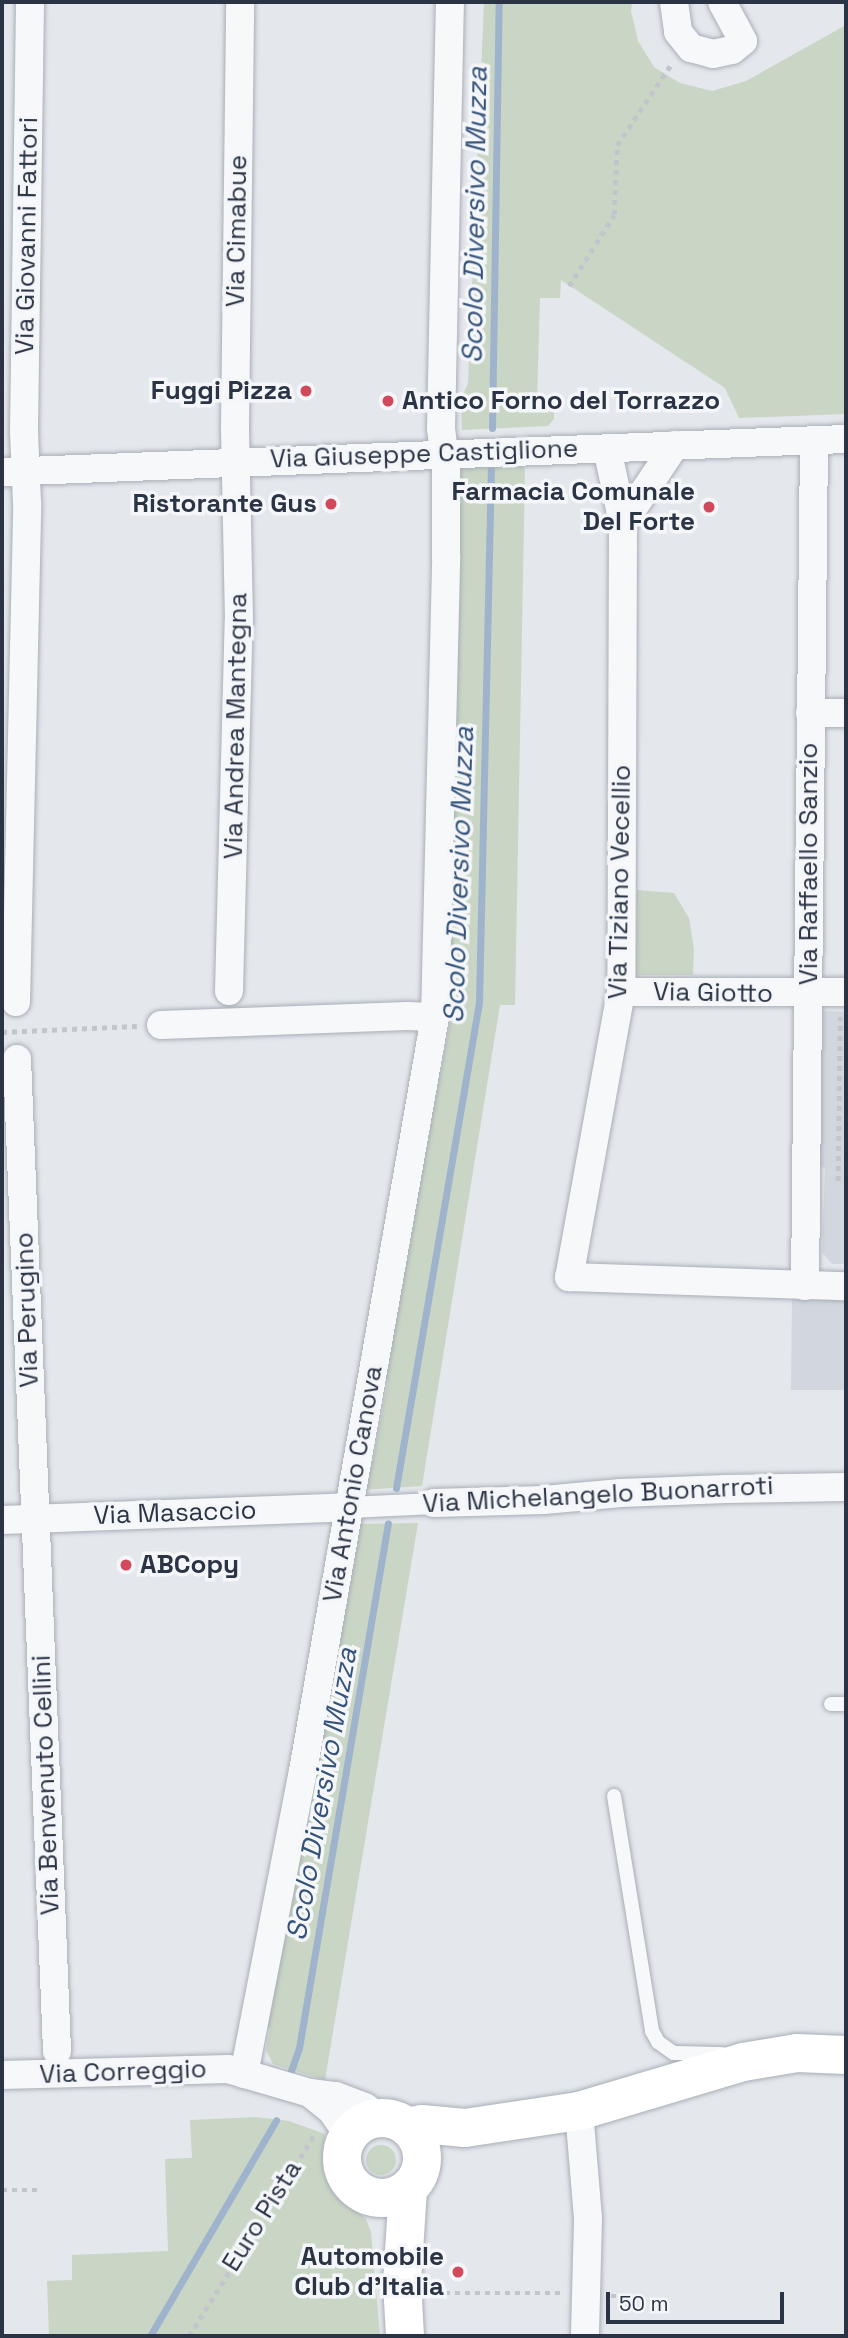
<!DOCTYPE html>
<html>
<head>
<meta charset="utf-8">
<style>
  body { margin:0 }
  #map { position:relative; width:848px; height:2338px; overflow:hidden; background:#e4e7ec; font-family:"Space Grotesk",sans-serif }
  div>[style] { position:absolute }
  .built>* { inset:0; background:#d2d6de }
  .green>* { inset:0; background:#c9d6c5 }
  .round { border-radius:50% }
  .stream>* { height:7px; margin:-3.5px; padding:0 3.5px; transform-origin:3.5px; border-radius:3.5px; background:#9fb4cc }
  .path>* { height:4.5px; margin-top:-2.25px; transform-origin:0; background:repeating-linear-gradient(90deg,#c2c5cb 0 5px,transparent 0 10px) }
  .roads { filter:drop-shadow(0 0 2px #a9aeb7) drop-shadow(0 0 2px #a9aeb7) }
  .service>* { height:14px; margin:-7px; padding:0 7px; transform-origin:7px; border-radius:7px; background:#f7f8fa }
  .pedestrian>* { height:21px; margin:-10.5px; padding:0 10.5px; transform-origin:10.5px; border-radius:10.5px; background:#f7f8fa }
  .minor>* { height:28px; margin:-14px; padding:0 14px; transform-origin:14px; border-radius:14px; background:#f7f8fa }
  .secondary>* { height:38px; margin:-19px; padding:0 19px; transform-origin:19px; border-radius:19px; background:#fff }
  .secondary>.ring { margin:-19px; padding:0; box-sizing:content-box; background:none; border:38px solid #fff; border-radius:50% }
  .dots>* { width:19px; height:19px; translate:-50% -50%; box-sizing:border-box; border:4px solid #f4f6f9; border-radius:50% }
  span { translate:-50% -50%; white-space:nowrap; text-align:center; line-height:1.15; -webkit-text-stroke:7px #f4f6f9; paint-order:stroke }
  .street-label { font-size:26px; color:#2b3445 }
  .poi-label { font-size:26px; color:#2b3445; font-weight:700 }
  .right { translate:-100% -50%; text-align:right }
  .left { translate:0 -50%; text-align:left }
  .water-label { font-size:28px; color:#34527a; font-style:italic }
  .frame { position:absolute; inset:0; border:4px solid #2b3445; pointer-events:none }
  .scale { position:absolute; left:606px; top:2292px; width:178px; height:32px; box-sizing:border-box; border:4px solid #2b3445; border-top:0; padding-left:9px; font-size:21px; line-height:24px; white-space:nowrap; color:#2b3445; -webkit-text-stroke:5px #f4f6f9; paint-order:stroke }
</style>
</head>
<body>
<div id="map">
  <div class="built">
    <i style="clip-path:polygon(823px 1011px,846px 1012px,846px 1264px,832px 1264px,822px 1252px,825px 1169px,817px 1163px,819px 1015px)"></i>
    <i style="clip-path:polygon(792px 1299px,846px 1299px,846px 1390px,791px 1390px)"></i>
  </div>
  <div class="green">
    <i style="clip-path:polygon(484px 2px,632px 2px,631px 11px,638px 41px,654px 67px,680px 83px,712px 91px,746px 81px,846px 25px,846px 414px,739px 418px,725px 388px,561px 280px,560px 298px,540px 298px,537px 401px,554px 402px,554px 419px,548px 426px,462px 430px,461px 400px,468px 383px)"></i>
    <i style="clip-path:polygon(519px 465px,525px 469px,515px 1005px,500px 1005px,422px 1486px,361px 1490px,364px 1475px,373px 1461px,388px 1381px,380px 1378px,434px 1071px,441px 1072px,452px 1010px,451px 1000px,443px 1000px,453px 479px,461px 468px)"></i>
    <i style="clip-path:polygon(637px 890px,674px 893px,689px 918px,694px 949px,693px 975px,636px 975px)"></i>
    <i style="clip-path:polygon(418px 1523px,325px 2080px,273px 2064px,266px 2050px,270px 2028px,264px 2026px,355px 1524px)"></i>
    <i style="clip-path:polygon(256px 2117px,289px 2121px,325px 2134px,323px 2171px,331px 2188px,366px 2219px,371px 2232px,380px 2336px,49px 2336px,47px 2281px,72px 2280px,72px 2255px,168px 2251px,165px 2159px,192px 2158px,190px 2120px)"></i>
    <i class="round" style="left:366px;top:2145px;width:30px;height:30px"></i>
  </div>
  <div class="stream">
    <i style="left:492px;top:428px;width:426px;rotate:-89.1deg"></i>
    <i style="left:396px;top:1488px;width:493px;rotate:-80.3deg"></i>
    <i style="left:479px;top:1002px;width:535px;rotate:-88.72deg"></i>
    <i style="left:291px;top:2071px;width:24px;rotate:-71deg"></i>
    <i style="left:299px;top:2048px;width:532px;rotate:-80.38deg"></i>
    <i style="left:150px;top:2336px;width:250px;rotate:-59.7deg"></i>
  </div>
  <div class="path">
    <i style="left:569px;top:286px;width:84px;rotate:-57.6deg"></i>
    <i style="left:614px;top:215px;width:70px;rotate:-87.5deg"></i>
    <i style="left:617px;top:145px;width:99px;rotate:-56.1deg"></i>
    <i style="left:2px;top:1032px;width:135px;rotate:-2.5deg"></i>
    <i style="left:838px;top:1181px;width:164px;rotate:-89.3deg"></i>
    <i style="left:2px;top:2190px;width:39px"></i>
    <i style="left:431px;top:2289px;width:15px;rotate:16deg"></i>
    <i style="left:445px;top:2293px;width:117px"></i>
    <i style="left:611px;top:2296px;width:21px"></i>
    <i style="left:189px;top:2336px;width:240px;rotate:-58.1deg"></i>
  </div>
  <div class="roads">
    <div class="service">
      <i style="left:831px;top:1704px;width:15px"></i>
      <i style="left:614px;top:1796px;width:238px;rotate:80.8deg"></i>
      <i style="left:652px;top:2031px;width:13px;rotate:61deg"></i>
      <i style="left:658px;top:2042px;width:19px;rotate:35deg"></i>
      <i style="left:674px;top:2053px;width:48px;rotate:1.2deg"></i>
    </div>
    <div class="pedestrian">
      <i style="left:349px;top:1507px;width:85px;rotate:-2.7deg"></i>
    </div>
    <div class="minor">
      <i style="left:674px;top:2px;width:30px;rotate:82deg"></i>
      <i style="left:678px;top:32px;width:21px;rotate:51deg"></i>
      <i style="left:691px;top:48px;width:23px;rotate:15deg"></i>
      <i style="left:713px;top:54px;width:19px;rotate:-12deg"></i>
      <i style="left:732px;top:50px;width:14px;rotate:-39deg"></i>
      <i style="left:743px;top:41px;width:44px;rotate:-118.3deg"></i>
      <i style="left:607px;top:448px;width:77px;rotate:78deg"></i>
      <i style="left:623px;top:523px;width:469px;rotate:90.2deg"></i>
      <i style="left:621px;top:992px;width:290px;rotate:100.3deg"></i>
      <i style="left:569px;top:1277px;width:277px;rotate:1.9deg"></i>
      <i style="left:2px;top:472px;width:845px;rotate:-2.24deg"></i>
      <i style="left:623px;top:523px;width:94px;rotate:-56.3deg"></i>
      <i style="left:810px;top:713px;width:36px"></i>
      <i style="left:229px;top:991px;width:371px;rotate:-88.5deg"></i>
      <i style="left:239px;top:620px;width:193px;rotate:-91.2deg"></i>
      <i style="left:235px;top:427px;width:425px;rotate:-89.3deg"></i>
      <i style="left:621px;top:992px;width:225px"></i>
      <i style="left:16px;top:1002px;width:499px;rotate:-88.7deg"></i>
      <i style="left:27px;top:503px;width:71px;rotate:-92.4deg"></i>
      <i style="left:24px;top:432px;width:430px;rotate:-89.2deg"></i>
      <i style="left:161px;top:1025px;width:246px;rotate:-2.1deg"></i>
      <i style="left:407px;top:1016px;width:28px;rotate:2deg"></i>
      <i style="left:17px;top:1059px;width:993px;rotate:87.69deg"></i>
      <i style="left:805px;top:1286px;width:844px;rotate:-89.39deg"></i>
      <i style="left:434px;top:1503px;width:110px;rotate:-1.6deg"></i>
      <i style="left:544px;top:1500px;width:77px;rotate:-5.2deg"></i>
      <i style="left:621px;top:1493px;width:105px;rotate:-2.2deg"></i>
      <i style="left:726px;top:1489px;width:120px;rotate:-1deg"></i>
      <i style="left:2px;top:1520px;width:347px;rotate:-2.1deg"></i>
      <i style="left:244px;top:2074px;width:309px;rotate:-79deg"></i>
      <i style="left:303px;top:1771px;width:765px;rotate:-80.07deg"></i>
      <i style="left:435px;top:1017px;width:461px;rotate:-88.6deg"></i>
      <i style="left:446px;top:556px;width:86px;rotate:-90deg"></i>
      <i style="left:446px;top:470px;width:42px;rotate:-96.8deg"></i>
      <i style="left:441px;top:428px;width:426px;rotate:-88.8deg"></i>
      <i style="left:2px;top:2075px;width:226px;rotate:-1.5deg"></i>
      <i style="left:228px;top:2069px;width:85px;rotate:16.3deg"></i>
      <i style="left:310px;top:2093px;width:26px;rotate:7deg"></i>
      <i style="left:336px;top:2096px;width:31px;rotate:21deg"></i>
      <i style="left:365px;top:2107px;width:19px;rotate:36deg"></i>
      <i style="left:310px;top:2093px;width:28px;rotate:39deg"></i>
      <i style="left:332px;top:2111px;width:29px;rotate:56deg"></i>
      <i style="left:579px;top:2111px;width:108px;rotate:85.2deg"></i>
      <i style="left:588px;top:2219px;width:117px;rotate:91.5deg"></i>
    </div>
    <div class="secondary">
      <i class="ring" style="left:342px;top:2118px;width:42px;height:42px"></i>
      <i style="left:407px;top:2127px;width:15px;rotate:-11deg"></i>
      <i style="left:422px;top:2124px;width:43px;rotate:5.3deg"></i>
      <i style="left:465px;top:2128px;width:115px;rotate:-8.5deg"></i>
      <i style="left:579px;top:2111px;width:171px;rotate:-16.6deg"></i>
      <i style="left:743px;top:2062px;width:55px;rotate:-9.5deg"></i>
      <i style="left:797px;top:2053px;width:49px;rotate:2.3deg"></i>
      <i style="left:405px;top:2336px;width:54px;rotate:-93.2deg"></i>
      <i style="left:402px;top:2282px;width:93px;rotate:-86.3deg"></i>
    </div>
  </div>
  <div class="dots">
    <i style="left:306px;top:391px;background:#d1495b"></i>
    <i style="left:388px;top:401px;background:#d1495b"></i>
    <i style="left:331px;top:504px;background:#d1495b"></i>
    <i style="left:709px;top:507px;background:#d1495b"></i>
    <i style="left:126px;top:1565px;background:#d1495b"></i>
    <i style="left:458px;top:2272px;background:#d1495b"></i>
  </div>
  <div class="street-label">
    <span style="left:237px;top:231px;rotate:-89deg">Via Cimabue</span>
    <span style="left:27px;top:236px;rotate:-89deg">Via Giovanni Fattori</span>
    <span style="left:424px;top:454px;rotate:-2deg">Via Giuseppe Castiglione</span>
    <span style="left:236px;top:726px;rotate:-89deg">Via Andrea Mantegna</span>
    <span style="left:809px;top:864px;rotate:-90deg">Via Raffaello Sanzio</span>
    <span style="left:620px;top:882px;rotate:-89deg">Via Tiziano Vecellio</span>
    <span style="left:713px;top:993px;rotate:1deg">Via Giotto</span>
    <span style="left:27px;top:1310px;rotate:-92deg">Via Perugino</span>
    <span style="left:353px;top:1484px;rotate:-80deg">Via Antonio Canova</span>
    <span style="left:598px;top:1495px;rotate:-3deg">Via Michelangelo Buonarroti</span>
    <span style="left:175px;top:1513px;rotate:-2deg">Via Masaccio</span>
    <span style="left:46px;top:1785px;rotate:-92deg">Via Benvenuto Cellini</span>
    <span style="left:123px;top:2072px;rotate:-2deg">Via Correggio</span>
    <span style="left:262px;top:2216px;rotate:-58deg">Euro Pista</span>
  </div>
  <div class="poi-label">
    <span class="right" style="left:292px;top:391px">Fuggi Pizza</span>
    <span class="left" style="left:402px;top:401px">Antico Forno del Torrazzo</span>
    <span class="right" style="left:695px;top:507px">Farmacia Comunale<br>Del Forte</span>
    <span class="right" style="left:317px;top:504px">Ristorante Gus</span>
    <span class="left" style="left:140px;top:1565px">ABCopy</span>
    <span class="right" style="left:444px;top:2272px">Automobile<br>Club d'Italia</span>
  </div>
  <div class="water-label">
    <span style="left:474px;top:215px;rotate:-89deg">Scolo Diversivo Muzza</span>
    <span style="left:458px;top:875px;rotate:-88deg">Scolo Diversivo Muzza</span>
    <span style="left:321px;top:1794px;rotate:-80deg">Scolo Diversivo Muzza</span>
  </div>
  <div class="frame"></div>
  <div class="scale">50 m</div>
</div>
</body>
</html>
